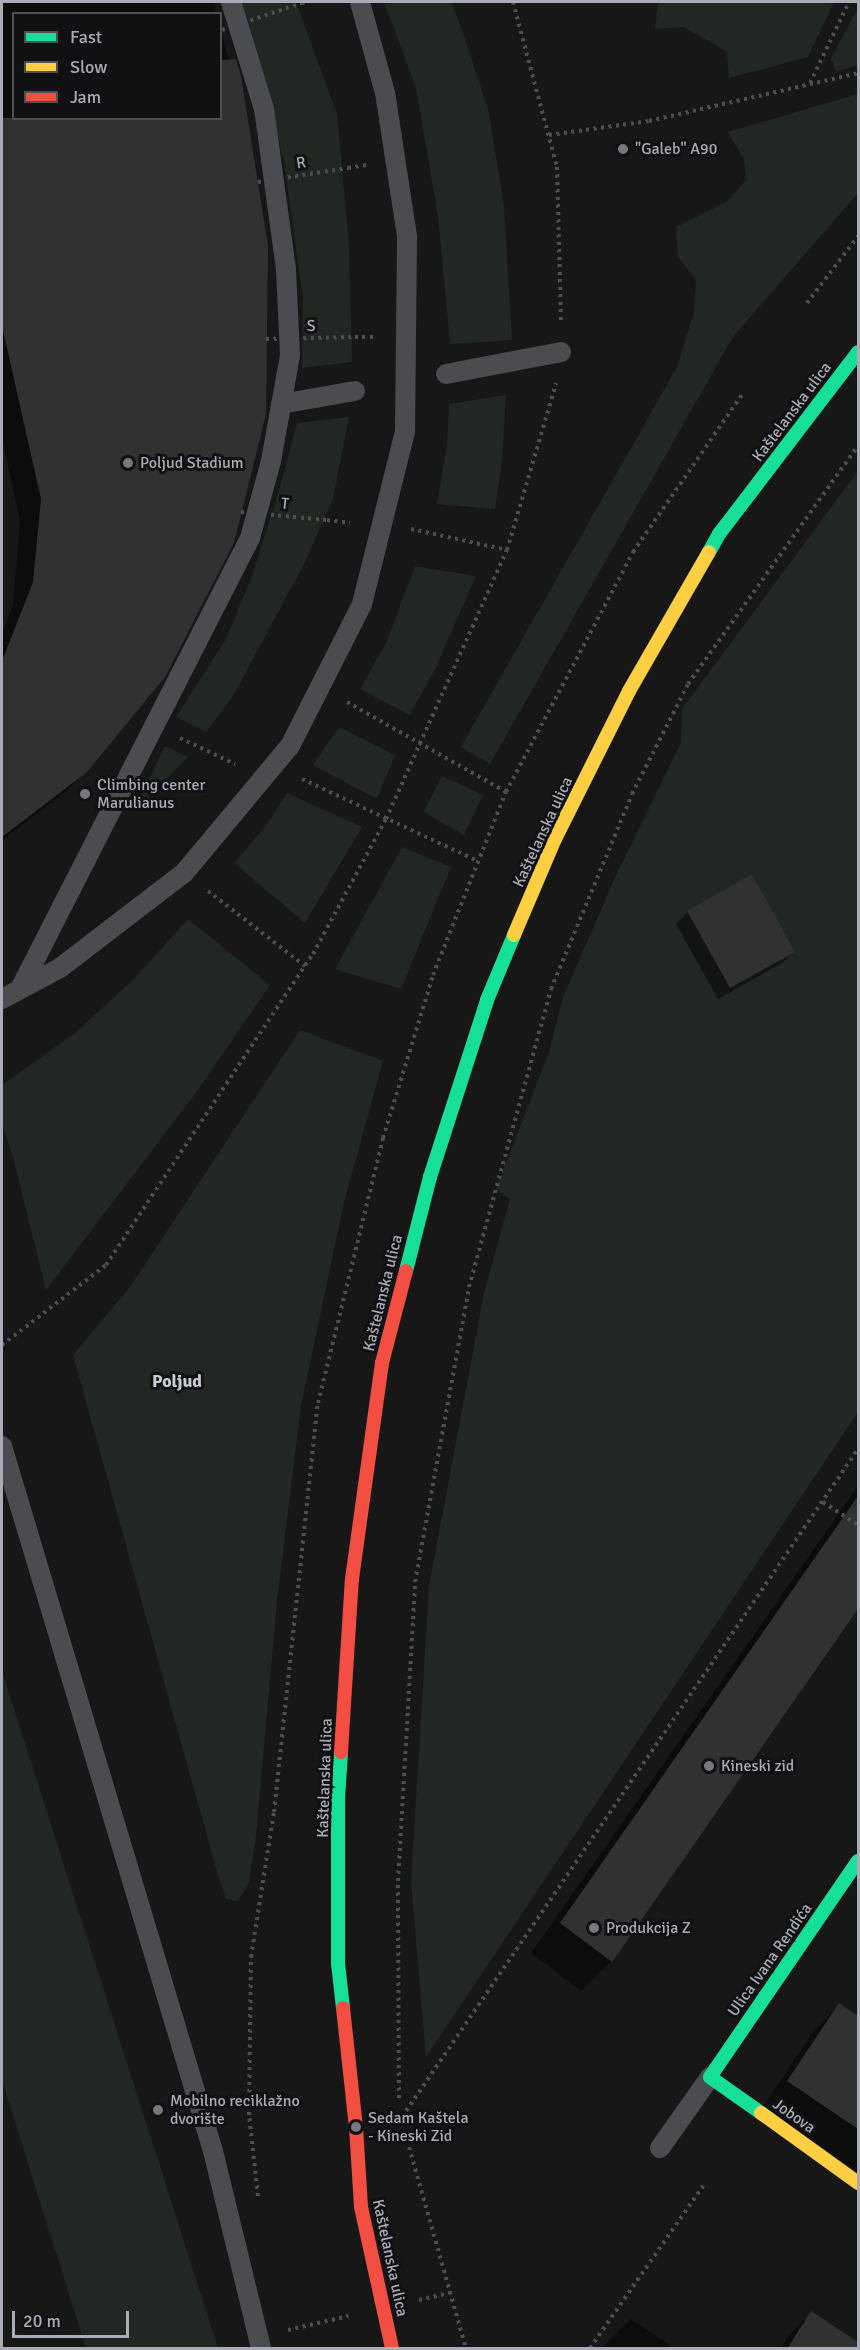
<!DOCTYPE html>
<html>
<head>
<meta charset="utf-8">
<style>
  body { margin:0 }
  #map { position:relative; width:860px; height:2350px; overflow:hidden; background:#171717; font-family:Signika,sans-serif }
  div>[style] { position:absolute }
  .green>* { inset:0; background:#212722 }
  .shadow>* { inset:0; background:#0007 }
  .building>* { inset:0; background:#313132 }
  .path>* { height:4px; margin-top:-2px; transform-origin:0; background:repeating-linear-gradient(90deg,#4d4e51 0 3px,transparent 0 7.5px) }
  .lane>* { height:20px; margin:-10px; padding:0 10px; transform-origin:10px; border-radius:10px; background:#4b4c4f }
  .fast>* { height:14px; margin:-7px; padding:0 7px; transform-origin:7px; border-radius:7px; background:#16e098 }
  .slow>* { height:14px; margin:-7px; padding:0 7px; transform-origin:7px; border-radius:7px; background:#ffcf43 }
  .jam>* { height:14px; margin:-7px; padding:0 7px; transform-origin:7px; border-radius:7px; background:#f24e42 }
  .path-bridge>* { height:4px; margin-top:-2px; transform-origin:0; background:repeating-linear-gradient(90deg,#4d4e51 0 3px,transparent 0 7.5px) }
  .dots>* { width:16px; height:16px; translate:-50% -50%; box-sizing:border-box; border:3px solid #111113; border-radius:50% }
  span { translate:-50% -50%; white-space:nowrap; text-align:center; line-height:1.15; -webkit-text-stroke:6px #111113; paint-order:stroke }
  .poi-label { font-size:16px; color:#a9acb7 }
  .left { translate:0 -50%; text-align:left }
  .street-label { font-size:16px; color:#a9acb7 }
  .neighbourhood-label { font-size:18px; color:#caccd3; font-weight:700 }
  .frame { position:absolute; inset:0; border:3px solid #a9acb7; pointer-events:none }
  .legend { position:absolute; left:12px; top:12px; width:210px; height:108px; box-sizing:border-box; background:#111113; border:2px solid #4e4f55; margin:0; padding:8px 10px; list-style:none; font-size:18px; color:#a9acb7 }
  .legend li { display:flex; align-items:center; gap:12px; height:30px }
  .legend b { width:30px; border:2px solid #4e4f55 }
  .scale { position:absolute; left:12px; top:2311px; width:117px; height:27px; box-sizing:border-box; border:3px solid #a9acb7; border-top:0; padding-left:8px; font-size:18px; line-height:21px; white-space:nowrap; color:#a9acb7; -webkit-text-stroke:4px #111113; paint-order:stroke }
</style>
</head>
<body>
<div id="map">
  <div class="green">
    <i style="clip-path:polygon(241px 2px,296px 2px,337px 114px,349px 244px,352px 362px,302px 368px,303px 300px,284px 162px,263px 76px)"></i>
    <i style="clip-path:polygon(384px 2px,451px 2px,460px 24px,488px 109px,504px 206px,512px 340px,450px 344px,438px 216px,416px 88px)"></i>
    <i style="clip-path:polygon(658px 2px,834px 2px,808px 57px,729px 78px,727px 52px,684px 27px,655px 29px)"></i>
    <i style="clip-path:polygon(858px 8px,858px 65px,836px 72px,831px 58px)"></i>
    <i style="clip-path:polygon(858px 94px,858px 193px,733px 337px,490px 764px,461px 747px,677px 367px,694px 312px,696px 280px,678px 257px,676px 227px,728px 201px,746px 180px,744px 160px,728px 132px)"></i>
    <i style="clip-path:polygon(506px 395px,502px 460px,495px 509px,437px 504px,447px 445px,449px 404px)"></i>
    <i style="clip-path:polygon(349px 417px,333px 499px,303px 566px,233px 696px,206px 732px,176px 717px,226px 639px,252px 576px,279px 491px,297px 423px)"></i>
    <i style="clip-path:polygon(858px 471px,858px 1412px,426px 2057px,411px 1882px,429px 1586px,484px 1293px,510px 1199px,496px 1189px,549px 1052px,563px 997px,617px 873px,681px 743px,682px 709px)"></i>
    <i style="clip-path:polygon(415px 566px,476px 576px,436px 667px,410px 715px,360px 689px,386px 643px)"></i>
    <i style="clip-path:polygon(339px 727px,395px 755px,377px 799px,313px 765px)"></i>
    <i style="clip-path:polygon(165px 746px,188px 757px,134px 812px)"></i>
    <i style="clip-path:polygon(442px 776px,483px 795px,464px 835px,423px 812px)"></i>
    <i style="clip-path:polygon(287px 793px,362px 827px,305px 923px,234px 863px,265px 827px)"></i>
    <i style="clip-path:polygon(402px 847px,451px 867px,401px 989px,335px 969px)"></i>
    <i style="clip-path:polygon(188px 919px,270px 985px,198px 1090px,46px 1290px,14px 1161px,2px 1124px,2px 1085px,75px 1033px,134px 979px)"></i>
    <i style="clip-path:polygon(300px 1030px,383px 1061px,344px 1202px,301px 1406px,277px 1601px,256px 1837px,249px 1882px,238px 1901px,226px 1899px,219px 1879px,73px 1355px,130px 1287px)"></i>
    <i style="clip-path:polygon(2px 1671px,218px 2348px,86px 2348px,2px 2081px)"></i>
  </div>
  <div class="shadow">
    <i style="clip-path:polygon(2px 2px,213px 2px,217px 14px,14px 14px,14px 118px,220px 118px,220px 28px,247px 123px,86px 771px,64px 793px,2px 840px,2px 633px,13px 605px,20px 521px,2px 438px)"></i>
    <i style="clip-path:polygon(688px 912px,794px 951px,782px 963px,718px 999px,676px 924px)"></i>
    <i style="clip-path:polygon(858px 1486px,858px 1607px,611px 1962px,581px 1991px,531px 1953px)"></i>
    <i style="clip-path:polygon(839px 2005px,858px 2018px,858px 2172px,762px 2108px,814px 2031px)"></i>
    <i style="clip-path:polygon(811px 2313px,858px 2344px,858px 2348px,781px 2348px,790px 2334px)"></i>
    <i style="clip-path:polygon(631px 2319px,674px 2348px,601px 2348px)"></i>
  </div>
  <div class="building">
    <i style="clip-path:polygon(236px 59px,241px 76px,268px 246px,266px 414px,234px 543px,165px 677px,87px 772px,2px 837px,2px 661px,33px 582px,41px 499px,2px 326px,2px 118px,220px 118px,220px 60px)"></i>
    <i style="clip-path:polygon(752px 874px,795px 952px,730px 988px,687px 911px)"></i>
    <i style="clip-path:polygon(858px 1496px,858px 1609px,612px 1962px,560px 1923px)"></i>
    <i style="clip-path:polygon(839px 2003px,858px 2016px,858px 2129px,787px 2081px)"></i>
    <i style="clip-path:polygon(811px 2311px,858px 2342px,858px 2349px,787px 2349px)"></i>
  </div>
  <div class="path">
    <i style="left:513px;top:2px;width:171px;rotate:75.1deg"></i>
    <i style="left:557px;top:167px;width:155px;rotate:88.5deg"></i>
    <i style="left:302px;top:3px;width:4px;rotate:-14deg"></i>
    <i style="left:810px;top:83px;width:90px;rotate:-64.3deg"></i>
    <i style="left:549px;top:135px;width:101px;rotate:-8deg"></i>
    <i style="left:649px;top:121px;width:214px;rotate:-12.9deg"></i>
    <i style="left:348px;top:168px;width:20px;rotate:-9deg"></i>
    <i style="left:807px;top:303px;width:84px;rotate:-52.7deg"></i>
    <i style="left:355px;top:337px;width:20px"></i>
    <i style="left:327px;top:520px;width:23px;rotate:7deg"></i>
    <i style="left:411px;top:529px;width:98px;rotate:12.3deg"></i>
    <i style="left:347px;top:702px;width:183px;rotate:29.5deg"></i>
    <i style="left:180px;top:738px;width:61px;rotate:25.3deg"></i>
    <i style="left:302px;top:779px;width:194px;rotate:25deg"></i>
    <i style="left:208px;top:891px;width:123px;rotate:37.7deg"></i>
    <i style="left:2px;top:1345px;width:131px;rotate:-37.6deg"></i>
    <i style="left:106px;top:1265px;width:374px;rotate:-56.4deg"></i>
    <i style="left:313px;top:954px;width:153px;rotate:-61.6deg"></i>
    <i style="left:386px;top:819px;width:295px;rotate:-65.8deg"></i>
    <i style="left:507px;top:550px;width:174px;rotate:-73.6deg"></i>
    <i style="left:823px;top:1502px;width:42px;rotate:33.3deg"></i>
    <i style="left:399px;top:2098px;width:217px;rotate:-90.3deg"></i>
    <i style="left:398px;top:1881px;width:299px;rotate:-86.7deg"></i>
    <i style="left:415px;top:1582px;width:300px;rotate:-79.6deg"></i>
    <i style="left:469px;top:1287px;width:309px;rotate:-74.6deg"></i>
    <i style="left:551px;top:989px;width:211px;rotate:-67.4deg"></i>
    <i style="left:632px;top:794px;width:123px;rotate:-63deg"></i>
    <i style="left:688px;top:684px;width:292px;rotate:-54.5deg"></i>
    <i style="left:393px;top:2119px;width:9px;rotate:-13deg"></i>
    <i style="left:402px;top:2117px;width:809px;rotate:-55.68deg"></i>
    <i style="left:407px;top:2140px;width:216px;rotate:74.2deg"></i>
    <i style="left:258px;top:2196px;width:81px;rotate:-96.3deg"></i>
    <i style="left:249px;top:2115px;width:158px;rotate:-89.3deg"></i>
    <i style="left:251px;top:1957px;width:147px;rotate:-81deg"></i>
    <i style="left:274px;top:1812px;width:411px;rotate:-83.9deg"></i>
    <i style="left:318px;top:1403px;width:273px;rotate:-76.2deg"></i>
    <i style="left:383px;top:1138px;width:170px;rotate:-72.9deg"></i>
    <i style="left:433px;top:975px;width:197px;rotate:-68.3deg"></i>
    <i style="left:506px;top:792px;width:272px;rotate:-62.1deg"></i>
    <i style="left:633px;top:552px;width:193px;rotate:-55.3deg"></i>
    <i style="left:419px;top:2300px;width:32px;rotate:-13deg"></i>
    <i style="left:288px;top:2330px;width:62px;rotate:-13.1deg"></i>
    <i style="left:590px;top:2348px;width:198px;rotate:-55.1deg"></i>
  </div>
  <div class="lane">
    <i style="left:446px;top:374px;width:117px;rotate:-10.8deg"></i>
    <i style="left:281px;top:404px;width:75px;rotate:-10deg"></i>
    <i style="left:20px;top:989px;width:506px;rotate:-62.98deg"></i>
    <i style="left:250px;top:538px;width:80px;rotate:-74.7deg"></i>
    <i style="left:271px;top:461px;width:108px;rotate:-79.8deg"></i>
    <i style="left:290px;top:355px;width:86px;rotate:-92.7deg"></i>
    <i style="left:286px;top:269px;width:162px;rotate:-97.8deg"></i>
    <i style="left:264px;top:109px;width:112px;rotate:-107.1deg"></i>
    <i style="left:2px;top:999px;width:66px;rotate:-28.1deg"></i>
    <i style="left:60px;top:968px;width:156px;rotate:-37.5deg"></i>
    <i style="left:184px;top:873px;width:165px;rotate:-50.2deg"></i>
    <i style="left:290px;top:746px;width:159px;rotate:-63.1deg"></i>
    <i style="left:362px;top:604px;width:177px;rotate:-76deg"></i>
    <i style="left:405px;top:432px;width:196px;rotate:-89.4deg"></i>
    <i style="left:407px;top:236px;width:145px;rotate:-98.7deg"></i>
    <i style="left:385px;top:93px;width:94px;rotate:-105.4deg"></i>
    <i style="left:2px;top:1446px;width:736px;rotate:73.34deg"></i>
    <i style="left:213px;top:2151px;width:203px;rotate:76.3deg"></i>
    <i style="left:660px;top:2148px;width:87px;rotate:-54.8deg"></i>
  </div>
  <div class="fast">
    <i style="left:709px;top:552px;width:21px;rotate:-61deg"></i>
    <i style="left:719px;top:534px;width:229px;rotate:-52.6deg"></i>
    <i style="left:406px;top:1271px;width:97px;rotate:-75.7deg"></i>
    <i style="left:430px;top:1177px;width:186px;rotate:-72.1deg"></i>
    <i style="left:487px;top:1000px;width:70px;rotate:-67.4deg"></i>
    <i style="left:341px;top:1752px;width:46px;rotate:93.7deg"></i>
    <i style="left:338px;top:1798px;width:165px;rotate:90deg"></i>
    <i style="left:338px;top:1963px;width:45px;rotate:83.7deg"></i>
    <i style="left:761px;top:2113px;width:62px;rotate:-144.8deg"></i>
    <i style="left:710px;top:2077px;width:262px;rotate:-55.6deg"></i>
  </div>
  <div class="slow">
    <i style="left:514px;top:935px;width:104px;rotate:-66.9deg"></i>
    <i style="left:555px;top:839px;width:165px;rotate:-63.4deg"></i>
    <i style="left:629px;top:691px;width:160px;rotate:-60.1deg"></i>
    <i style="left:761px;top:2113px;width:120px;rotate:35.8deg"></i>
  </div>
  <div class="jam">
    <i style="left:341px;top:1752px;width:173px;rotate:-86.4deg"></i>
    <i style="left:352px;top:1579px;width:218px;rotate:-82.1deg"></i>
    <i style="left:382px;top:1363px;width:95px;rotate:-75.4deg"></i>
    <i style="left:343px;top:2008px;width:120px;rotate:83.8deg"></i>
    <i style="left:356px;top:2127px;width:80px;rotate:86.4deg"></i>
    <i style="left:361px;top:2207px;width:144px;rotate:77.6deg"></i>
  </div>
  <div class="path-bridge">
    <i style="left:222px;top:30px;width:84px;rotate:-18.6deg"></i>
    <i style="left:258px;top:182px;width:91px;rotate:-8.8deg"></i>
    <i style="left:266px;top:339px;width:89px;rotate:-1.3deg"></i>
    <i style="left:241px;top:512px;width:86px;rotate:5.3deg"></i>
  </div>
  <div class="dots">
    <i style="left:623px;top:149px;background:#76787f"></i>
    <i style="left:128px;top:463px;background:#76787f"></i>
    <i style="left:85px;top:794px;background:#76787f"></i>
    <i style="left:709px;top:1766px;background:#76787f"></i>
    <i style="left:594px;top:1928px;background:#76787f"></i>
    <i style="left:158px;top:2110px;background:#76787f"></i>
    <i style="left:356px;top:2127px;background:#76787f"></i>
  </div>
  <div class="poi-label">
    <span class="left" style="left:635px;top:149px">"Galeb" A90</span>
    <span class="left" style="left:140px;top:463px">Poljud Stadium</span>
    <span class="left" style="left:97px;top:794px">Climbing center<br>Marulianus</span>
    <span class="left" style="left:721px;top:1766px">Kineski zid</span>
    <span class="left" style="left:606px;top:1928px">Produkcija Z</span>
    <span class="left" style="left:170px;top:2110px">Mobilno reciklažno<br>dvorište</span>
    <span class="left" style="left:368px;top:2127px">Sedam Kaštela<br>- Kineski Zid</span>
  </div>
  <div class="street-label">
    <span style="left:301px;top:163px;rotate:-9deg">R</span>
    <span style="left:311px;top:326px;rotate:-1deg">S</span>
    <span style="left:792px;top:412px;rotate:-53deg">Kaštelanska ulica</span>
    <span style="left:285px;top:504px;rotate:6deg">T</span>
    <span style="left:543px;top:832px;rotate:-65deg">Kaštelanska ulica</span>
    <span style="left:383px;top:1293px;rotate:-76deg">Kaštelanska ulica</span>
    <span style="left:325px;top:1778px;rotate:-88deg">Kaštelanska ulica</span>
    <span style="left:770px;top:1960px;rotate:-55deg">Ulica Ivana Rendića</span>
    <span style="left:794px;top:2116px;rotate:35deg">Jobova</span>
    <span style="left:390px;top:2258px;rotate:78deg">Kaštelanska ulica</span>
  </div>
  <div class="neighbourhood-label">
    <span style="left:177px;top:1381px">Poljud</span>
  </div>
  <div class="frame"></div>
  <ul class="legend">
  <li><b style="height:8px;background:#16e098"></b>Fast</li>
  <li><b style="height:8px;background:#ffcf43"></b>Slow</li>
  <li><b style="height:8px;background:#f24e42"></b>Jam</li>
  </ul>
  <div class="scale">20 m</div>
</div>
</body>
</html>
